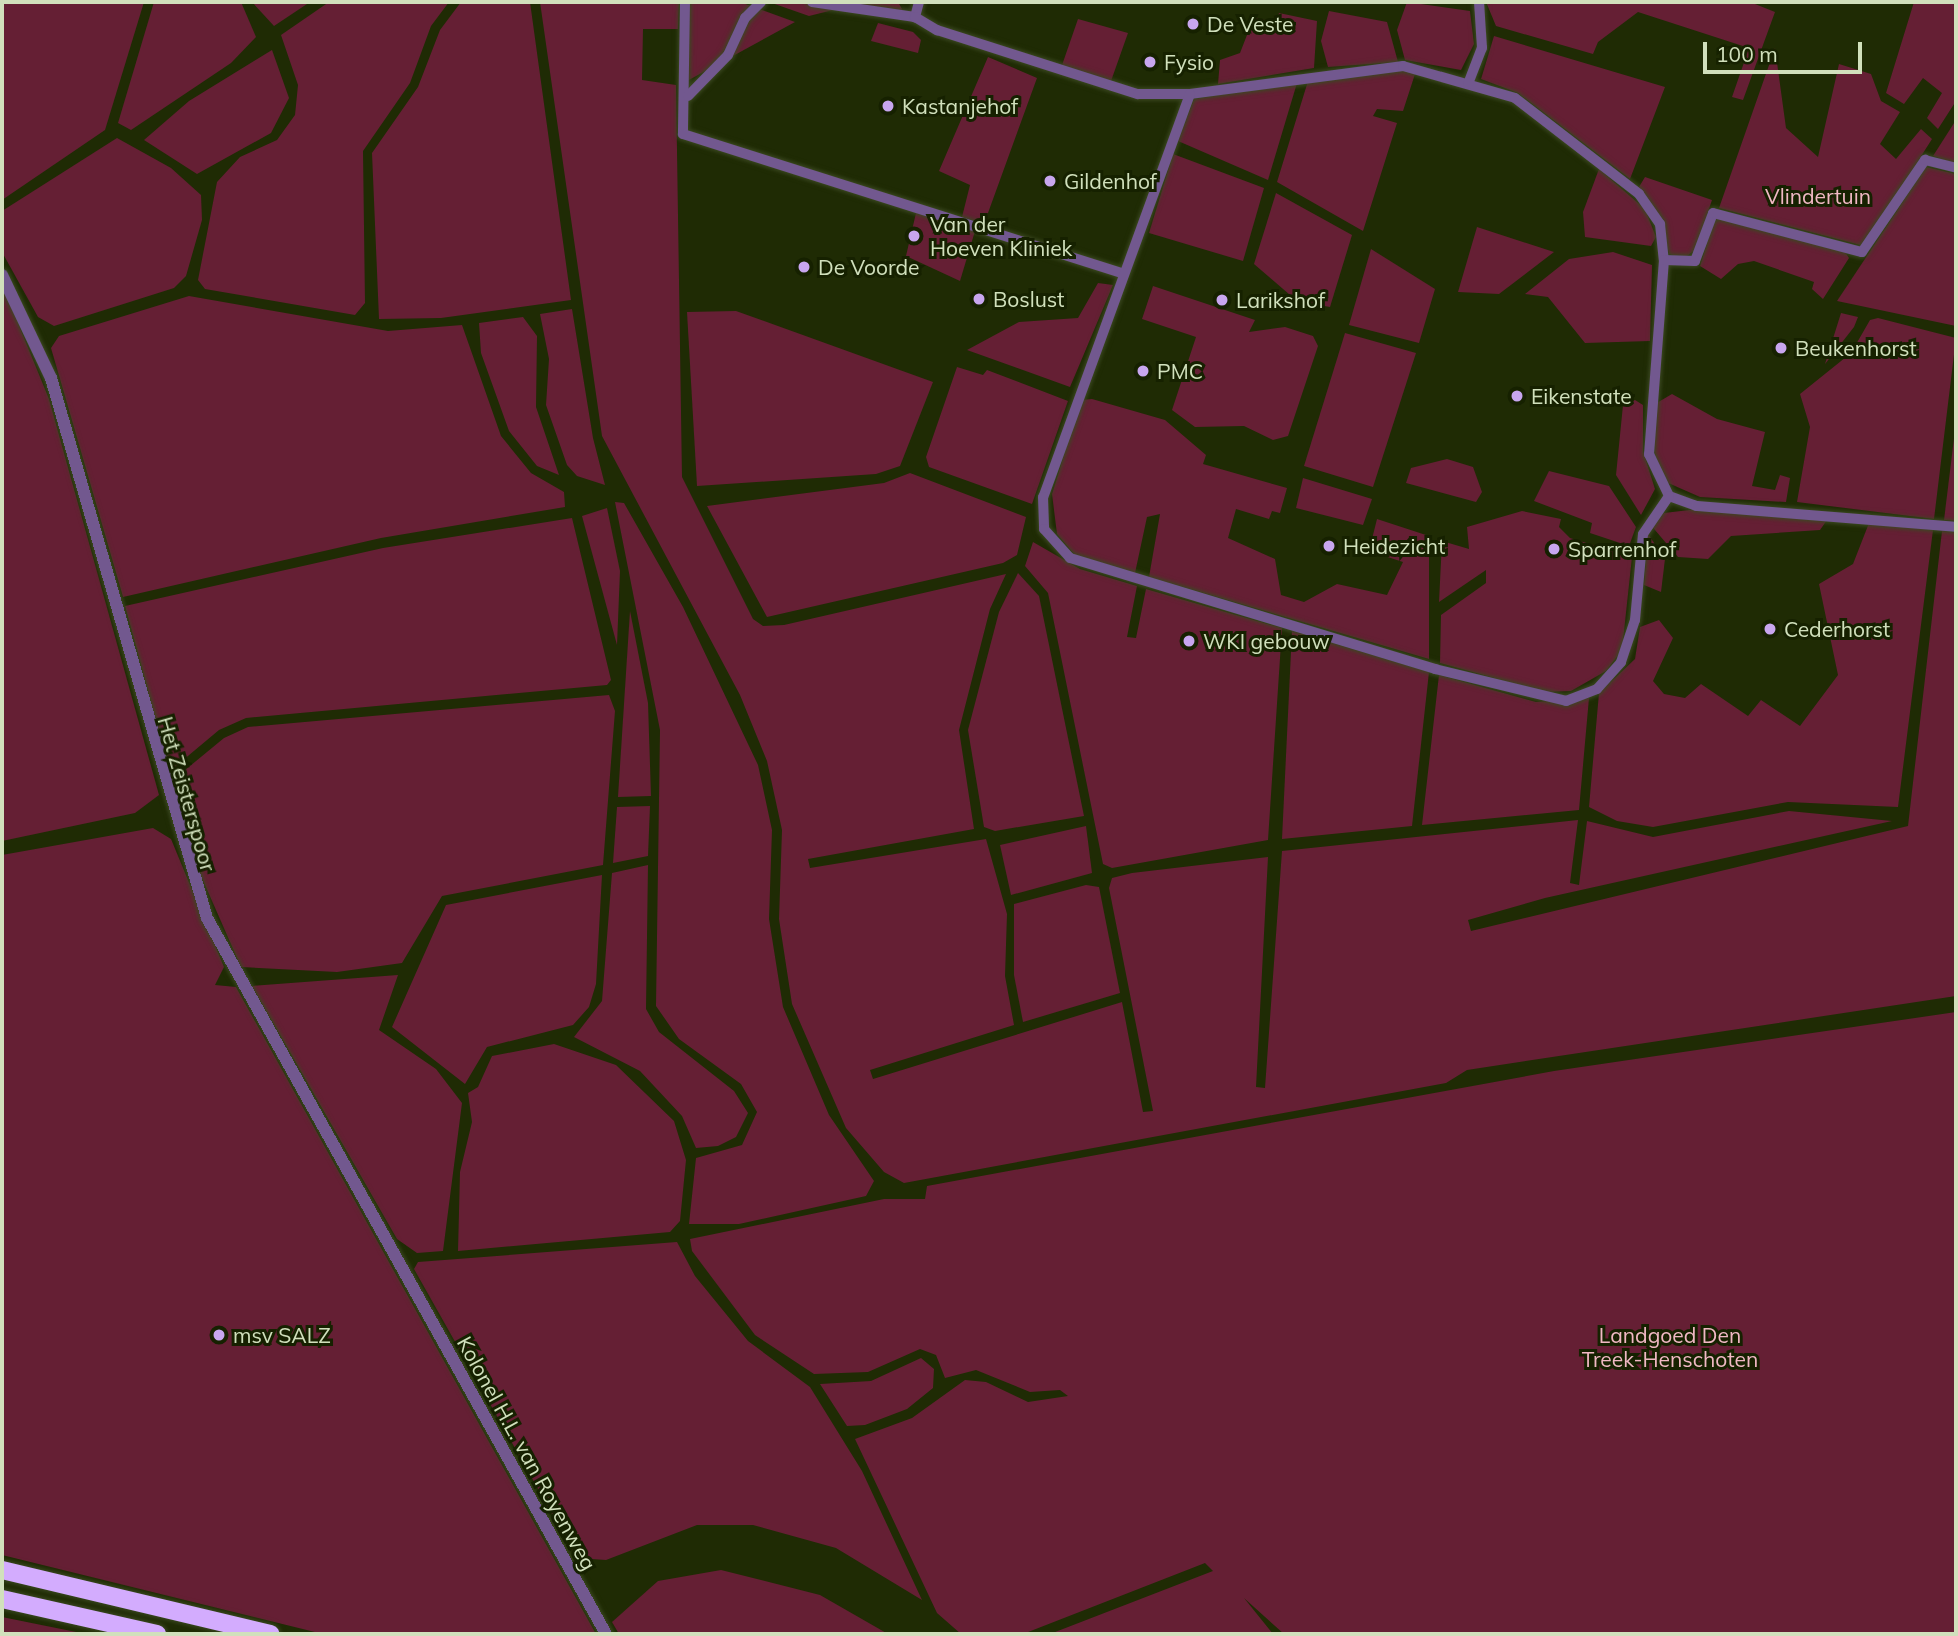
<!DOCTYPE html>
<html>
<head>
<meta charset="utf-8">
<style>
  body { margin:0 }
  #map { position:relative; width:1958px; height:1636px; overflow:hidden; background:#1f2b04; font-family:Mulish,sans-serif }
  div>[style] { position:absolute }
  .green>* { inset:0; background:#651f34 }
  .roads { filter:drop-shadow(0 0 2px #3b4821) drop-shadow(0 0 2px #3b4821) }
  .minor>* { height:10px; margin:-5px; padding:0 5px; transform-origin:5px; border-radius:5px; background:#72588f }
  .tertiary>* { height:12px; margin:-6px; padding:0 6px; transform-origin:6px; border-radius:6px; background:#72588f }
  .motorway>* { height:18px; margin:-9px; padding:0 9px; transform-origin:9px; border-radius:9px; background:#d3acfe }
  .dots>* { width:19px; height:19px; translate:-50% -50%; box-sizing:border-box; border:4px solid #162100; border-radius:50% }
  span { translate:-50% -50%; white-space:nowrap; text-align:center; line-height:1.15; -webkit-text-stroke:6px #162100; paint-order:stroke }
  .poi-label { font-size:21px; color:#d1e0bc }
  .left { translate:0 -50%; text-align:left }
  .park-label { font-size:21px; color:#f1b8c4 }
  .street-label { font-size:21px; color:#d1e0bc }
  .frame { position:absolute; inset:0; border:4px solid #d1e0bc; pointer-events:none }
  .scale { position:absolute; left:1703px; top:42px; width:159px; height:32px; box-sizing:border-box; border:4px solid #d1e0bc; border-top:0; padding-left:9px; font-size:21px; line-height:24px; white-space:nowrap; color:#d1e0bc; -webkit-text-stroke:5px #162100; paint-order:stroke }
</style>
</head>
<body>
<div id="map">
  <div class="green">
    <i style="clip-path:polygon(2px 2px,144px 2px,105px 130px,2px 200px)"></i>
    <i style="clip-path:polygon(154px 2px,241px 2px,256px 37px,231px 63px,131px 130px,118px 123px)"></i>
    <i style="clip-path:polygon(252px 2px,310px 2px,274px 26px)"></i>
    <i style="clip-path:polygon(329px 2px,449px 2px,431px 26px,410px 83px,363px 151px,365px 303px,355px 315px,205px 289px,198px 280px,217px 182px,240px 157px,277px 140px,295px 115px,298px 85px,281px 35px)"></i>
    <i style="clip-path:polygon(461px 2px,530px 2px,571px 300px,441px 318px,379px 319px,372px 153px,418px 87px,440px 30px)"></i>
    <i style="clip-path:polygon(540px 2px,679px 2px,678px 29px,643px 29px,642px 80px,676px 85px,682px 477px,753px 619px,763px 626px,784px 625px,1006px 574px,990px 609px,959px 730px,974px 829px,808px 859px,810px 868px,986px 839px,1007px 914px,1005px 976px,1014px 1025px,870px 1070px,873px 1079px,1122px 1002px,1143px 1112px,1153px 1111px,1109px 888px,1112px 878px,1132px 873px,1268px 857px,1256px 1087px,1265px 1088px,1282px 851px,1578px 820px,1570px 883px,1579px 885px,1587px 821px,1653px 837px,1789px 811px,1892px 821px,1545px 898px,1468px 920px,1471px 931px,1908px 826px,1942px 531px,1956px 532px,1956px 996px,1467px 1070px,1446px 1083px,904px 1183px,884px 1172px,846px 1128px,792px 1004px,779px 919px,782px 830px,767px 761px,740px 695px,602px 436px)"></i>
    <i style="clip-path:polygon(689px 2px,740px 2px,795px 22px,687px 81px)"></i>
    <i style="clip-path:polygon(769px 2px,898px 2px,907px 18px,837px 9px,809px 16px)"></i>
    <i style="clip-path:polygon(1407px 2px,1470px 11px,1474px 44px,1461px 70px,1405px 60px,1397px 30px)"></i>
    <i style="clip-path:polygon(1486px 2px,1750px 2px,1775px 12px,1743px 100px,1732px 97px,1749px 48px,1638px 12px,1598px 42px,1593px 54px,1496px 26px)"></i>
    <i style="clip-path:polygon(1914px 2px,1956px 2px,1956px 101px,1938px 129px,1927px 118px,1942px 93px,1923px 78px,1904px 104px,1886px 93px)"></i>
    <i style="clip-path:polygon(1329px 11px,1387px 22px,1398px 62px,1328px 67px,1321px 41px)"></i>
    <i style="clip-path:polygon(1279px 13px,1317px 21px,1314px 68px,1218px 84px,1220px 60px,1240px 53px,1254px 17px,1276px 23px)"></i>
    <i style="clip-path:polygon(1078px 19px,1128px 33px,1111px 81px,1061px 68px)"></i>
    <i style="clip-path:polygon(878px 23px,913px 32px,921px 40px,918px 53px,871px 41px)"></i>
    <i style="clip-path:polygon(1494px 36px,1665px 87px,1630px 179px,1518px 93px,1481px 79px)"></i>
    <i style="clip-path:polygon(1775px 48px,1786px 128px,1818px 157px,1839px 64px,1871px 74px,1881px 101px,1900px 112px,1880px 144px,1896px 159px,1921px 129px,1932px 139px,1864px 246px,1719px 208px)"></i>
    <i style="clip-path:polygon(272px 50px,289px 98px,271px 133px,197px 174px,144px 140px,189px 101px)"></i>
    <i style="clip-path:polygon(988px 57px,1037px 78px,984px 224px,962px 217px,970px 185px,939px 171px)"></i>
    <i style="clip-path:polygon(1410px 70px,1415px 74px,1403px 111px,1377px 109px,1373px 116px,1397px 123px,1363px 231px,1277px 182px,1308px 81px)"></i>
    <i style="clip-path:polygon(1297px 83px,1268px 180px,1178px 141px,1194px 99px)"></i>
    <i style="clip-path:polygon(1956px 120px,1956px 164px,1933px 156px)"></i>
    <i style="clip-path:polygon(117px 138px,171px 168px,201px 195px,202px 220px,186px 276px,174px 288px,54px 326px,38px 317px,2px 252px,2px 211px)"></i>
    <i style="clip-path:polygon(1173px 154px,1264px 188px,1243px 261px,1149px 233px)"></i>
    <i style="clip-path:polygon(1926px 167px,1956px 174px,1956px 326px,1837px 301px)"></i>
    <i style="clip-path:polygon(1599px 169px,1645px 209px,1656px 237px,1651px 246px,1585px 237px,1583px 212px)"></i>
    <i style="clip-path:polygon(1645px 177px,1712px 200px,1695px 250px,1683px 259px,1669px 254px,1661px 218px,1639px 187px)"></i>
    <i style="clip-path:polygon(1276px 193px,1352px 235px,1330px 307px,1297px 301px,1254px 264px)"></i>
    <i style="clip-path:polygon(916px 213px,975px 231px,960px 281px,906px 256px)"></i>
    <i style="clip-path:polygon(1715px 218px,1845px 252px,1849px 258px,1823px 299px,1812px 289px,1814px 282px,1754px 261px,1738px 264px,1721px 279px,1700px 266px)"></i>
    <i style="clip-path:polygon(1477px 227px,1554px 252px,1499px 294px,1458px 292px)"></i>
    <i style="clip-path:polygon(1371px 249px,1435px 289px,1419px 343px,1349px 325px)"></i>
    <i style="clip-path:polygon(1613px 252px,1652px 265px,1650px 341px,1585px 343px,1548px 297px,1525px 294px,1569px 259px)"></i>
    <i style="clip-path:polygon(1098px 283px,1113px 285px,1070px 387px,967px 350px,1019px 322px,1078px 318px)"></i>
    <i style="clip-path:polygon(2px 284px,49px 399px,159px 795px,135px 813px,2px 841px)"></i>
    <i style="clip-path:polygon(1153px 286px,1255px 320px,1249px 332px,1285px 327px,1313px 336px,1318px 346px,1288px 436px,1273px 440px,1244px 426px,1195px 427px,1172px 410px,1196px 337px,1142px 319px)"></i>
    <i style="clip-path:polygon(189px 296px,388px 331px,462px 325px,501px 436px,531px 473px,564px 492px,565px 507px,381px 538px,123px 597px,51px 348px,59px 336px)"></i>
    <i style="clip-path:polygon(572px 309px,593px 438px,605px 485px,577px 476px,567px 465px,546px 405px,549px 359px,540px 314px)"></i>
    <i style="clip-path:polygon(736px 311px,933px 382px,900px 466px,876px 474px,697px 486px,687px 312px)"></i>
    <i style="clip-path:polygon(1841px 313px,1858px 317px,1854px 327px,1825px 364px)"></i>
    <i style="clip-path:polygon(523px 317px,537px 336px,536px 407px,559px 475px,537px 466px,509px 431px,481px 353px,479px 323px)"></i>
    <i style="clip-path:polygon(1878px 318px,1956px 338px,1934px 519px,1797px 502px,1810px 427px,1800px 394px,1851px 353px,1870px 320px)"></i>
    <i style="clip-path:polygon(1345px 333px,1416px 353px,1373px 487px,1304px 466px)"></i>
    <i style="clip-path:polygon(957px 367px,983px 375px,987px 370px,1068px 401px,1032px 504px,929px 467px,926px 457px)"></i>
    <i style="clip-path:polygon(1672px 394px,1717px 419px,1765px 432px,1752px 486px,1775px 490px,1780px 475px,1790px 478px,1786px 502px,1700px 497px,1666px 482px,1655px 454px,1655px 404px)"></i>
    <i style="clip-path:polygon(1092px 399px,1165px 420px,1206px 455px,1203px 464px,1287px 488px,1280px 513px,1272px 511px,1269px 519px,1236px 509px,1228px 538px,1275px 559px,1281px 595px,1304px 602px,1337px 584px,1387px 595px,1403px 562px,1369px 551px,1377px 519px,1429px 536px,1429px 659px,1149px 577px,1160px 514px,1147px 517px,1135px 573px,1075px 555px,1057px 534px,1052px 494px,1081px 400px)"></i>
    <i style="clip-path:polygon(1635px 400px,1643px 405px,1643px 451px,1655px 489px,1641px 515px,1616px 475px,1623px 405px)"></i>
    <i style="clip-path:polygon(1956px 422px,1956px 521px,1944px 520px)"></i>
    <i style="clip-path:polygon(1447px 459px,1473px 467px,1482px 492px,1476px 502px,1406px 483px,1411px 468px)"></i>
    <i style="clip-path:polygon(1549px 471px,1609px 486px,1636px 527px,1629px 546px,1590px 533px,1592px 523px,1534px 501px)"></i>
    <i style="clip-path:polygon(910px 473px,1026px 517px,1017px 555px,1003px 563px,767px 617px,707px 506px,884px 483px)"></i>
    <i style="clip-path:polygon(1303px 478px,1372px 499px,1363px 525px,1296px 508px)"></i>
    <i style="clip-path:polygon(615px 502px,624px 503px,683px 607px,758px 765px,772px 830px,769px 919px,783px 1007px,829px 1115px,874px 1181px,866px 1196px,739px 1224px,689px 1224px,696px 1158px,742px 1145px,757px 1112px,741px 1084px,679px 1039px,656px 1006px,660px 730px)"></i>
    <i style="clip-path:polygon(607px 508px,620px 571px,617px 645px,582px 516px)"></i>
    <i style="clip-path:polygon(1698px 509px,1827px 520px,1820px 530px,1731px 536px,1708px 559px,1678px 557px,1649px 523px,1664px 513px)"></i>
    <i style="clip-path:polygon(1522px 511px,1561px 519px,1559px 527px,1570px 538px,1632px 557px,1622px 650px,1606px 671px,1571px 691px,1545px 692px,1440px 663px,1441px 615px,1486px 583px,1486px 570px,1439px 602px,1442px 541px,1469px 549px,1467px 527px)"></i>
    <i style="clip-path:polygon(572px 518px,611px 680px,607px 685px,246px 718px,219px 730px,170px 771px,125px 606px,383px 548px)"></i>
    <i style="clip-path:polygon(1869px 523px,1933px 530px,1898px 807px,1788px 802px,1653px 827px,1617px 821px,1589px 807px,1599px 693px,1635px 659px,1640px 627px,1659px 620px,1673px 638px,1653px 681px,1664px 694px,1685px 698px,1701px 684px,1748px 716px,1761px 700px,1800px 726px,1838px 675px,1819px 584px,1853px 564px)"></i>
    <i style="clip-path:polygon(1648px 534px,1665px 559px,1661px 592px,1644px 585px)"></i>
    <i style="clip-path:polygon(1033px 542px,1080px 569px,1137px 586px,1127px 637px,1136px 638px,1146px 589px,1282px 628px,1268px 840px,1112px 868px,1103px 864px,1048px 593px,1025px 566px)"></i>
    <i style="clip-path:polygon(1018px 573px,1039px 596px,1084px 816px,995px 831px,984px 827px,968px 730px,999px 612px)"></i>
    <i style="clip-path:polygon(630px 611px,648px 703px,651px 796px,618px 797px)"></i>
    <i style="clip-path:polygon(1292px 631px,1429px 672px,1412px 826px,1282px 839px)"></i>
    <i style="clip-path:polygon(1439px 675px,1536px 702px,1589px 698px,1579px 810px,1422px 825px)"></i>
    <i style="clip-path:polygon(609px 695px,615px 711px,603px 865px,442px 896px,402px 963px,337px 972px,241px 967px,198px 869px,173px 780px,224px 738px,248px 727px)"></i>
    <i style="clip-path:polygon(650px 806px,648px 856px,613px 863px,617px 807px)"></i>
    <i style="clip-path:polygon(1086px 826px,1092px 873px,1011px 895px,1000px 845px)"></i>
    <i style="clip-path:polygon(153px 828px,171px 839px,224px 967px,215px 985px,236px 987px,596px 1634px,323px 1634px,2px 1555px,2px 855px)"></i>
    <i style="clip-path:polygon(648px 865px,646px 1009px,659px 1032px,734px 1091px,748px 1113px,736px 1137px,718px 1146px,696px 1148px,682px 1116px,640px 1071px,574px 1037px,602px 1001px,612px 873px)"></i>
    <i style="clip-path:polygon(602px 875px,596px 984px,589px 1007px,573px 1025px,487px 1047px,465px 1084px,392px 1027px,446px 905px)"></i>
    <i style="clip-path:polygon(1086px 885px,1099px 887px,1120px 993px,1023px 1022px,1014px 975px,1014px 904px)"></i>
    <i style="clip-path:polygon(398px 975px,379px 1030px,436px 1069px,462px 1103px,443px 1251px,417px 1253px,397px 1239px,252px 986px)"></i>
    <i style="clip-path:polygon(1956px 1012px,1956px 1634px,1284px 1634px,1244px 1598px,1273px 1634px,1050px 1634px,1213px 1571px,1205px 1563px,1023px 1634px,961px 1634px,937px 1613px,855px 1439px,912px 1418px,965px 1380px,986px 1382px,1028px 1402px,1068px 1396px,1060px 1390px,1030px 1392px,976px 1370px,945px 1378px,936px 1355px,920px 1349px,868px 1372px,814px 1374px,755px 1335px,692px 1251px,690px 1239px,884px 1199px,925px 1199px,927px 1186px,1554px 1071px)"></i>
    <i style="clip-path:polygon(554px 1044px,616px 1065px,674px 1121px,686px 1160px,680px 1221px,670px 1232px,458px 1251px,460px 1172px,472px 1122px,468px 1093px,478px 1087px,492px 1056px)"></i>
    <i style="clip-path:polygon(677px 1242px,695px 1276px,748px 1341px,810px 1387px,862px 1471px,922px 1600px,836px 1548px,753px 1525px,697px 1525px,606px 1560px,577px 1558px,414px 1269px,418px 1262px)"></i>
    <i style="clip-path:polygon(921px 1358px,934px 1369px,933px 1388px,907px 1409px,865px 1425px,847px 1426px,820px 1384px,871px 1381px)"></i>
    <i style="clip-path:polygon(721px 1570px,820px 1595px,888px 1634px,619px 1634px,612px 1622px,658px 1581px)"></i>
    <i style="clip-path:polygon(2px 1617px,86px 1634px,2px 1634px)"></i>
  </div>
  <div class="roads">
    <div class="minor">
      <i style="left:685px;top:2px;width:132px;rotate:90.9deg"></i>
      <i style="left:683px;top:134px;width:460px;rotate:17.6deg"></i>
      <i style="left:812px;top:2px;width:104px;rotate:8.3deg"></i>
      <i style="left:919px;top:2px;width:16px;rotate:105deg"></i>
      <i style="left:915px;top:17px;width:26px;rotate:31deg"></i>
      <i style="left:937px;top:30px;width:211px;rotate:17.7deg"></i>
      <i style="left:1138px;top:94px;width:52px"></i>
      <i style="left:1190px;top:94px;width:215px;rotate:-7.5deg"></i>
      <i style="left:1403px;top:66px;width:116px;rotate:15.9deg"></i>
      <i style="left:1515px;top:98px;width:157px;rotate:37.7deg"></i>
      <i style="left:1639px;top:194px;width:37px;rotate:55deg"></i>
      <i style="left:1660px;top:224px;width:36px;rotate:84deg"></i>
      <i style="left:1664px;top:260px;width:195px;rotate:94.4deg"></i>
      <i style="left:1649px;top:454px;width:47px;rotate:64.5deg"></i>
      <i style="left:1669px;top:496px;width:29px;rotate:20deg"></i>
      <i style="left:1696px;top:506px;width:261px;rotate:4.6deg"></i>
      <i style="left:1468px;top:84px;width:39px;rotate:-69deg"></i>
      <i style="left:1482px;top:48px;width:46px;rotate:-93.7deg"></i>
      <i style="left:1190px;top:94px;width:429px;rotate:110deg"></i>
      <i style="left:1043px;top:497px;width:32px;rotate:88deg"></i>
      <i style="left:1044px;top:529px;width:39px;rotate:48deg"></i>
      <i style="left:1070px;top:558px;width:382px;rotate:16.9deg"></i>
      <i style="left:1435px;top:669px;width:135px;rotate:13.7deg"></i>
      <i style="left:1566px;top:701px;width:33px;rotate:-21deg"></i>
      <i style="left:1597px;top:689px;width:36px;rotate:-48deg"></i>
      <i style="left:1621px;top:662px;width:44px;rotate:-71.6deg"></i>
      <i style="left:1635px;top:620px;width:86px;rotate:-84.7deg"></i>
      <i style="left:1643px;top:534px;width:46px;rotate:-55.6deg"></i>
      <i style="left:688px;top:96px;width:57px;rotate:-45.7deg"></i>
      <i style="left:728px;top:55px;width:41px;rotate:-65.3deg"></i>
      <i style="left:745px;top:18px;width:23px;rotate:-45deg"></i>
      <i style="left:1664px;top:260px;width:31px;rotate:2deg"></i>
      <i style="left:1695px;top:261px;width:51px;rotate:-69.4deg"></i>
      <i style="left:1713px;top:213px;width:154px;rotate:14.7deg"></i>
      <i style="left:1862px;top:252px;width:112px;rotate:-55.6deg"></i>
      <i style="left:1925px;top:160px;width:32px;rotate:14deg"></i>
    </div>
    <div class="tertiary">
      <i style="left:2px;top:275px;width:114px;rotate:64.6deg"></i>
      <i style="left:51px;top:378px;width:562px;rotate:73.89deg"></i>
      <i style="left:207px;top:918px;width:820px;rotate:60.87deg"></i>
    </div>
    <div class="motorway">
      <i style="left:2px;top:1570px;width:276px;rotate:13.4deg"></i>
      <i style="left:2px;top:1599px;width:159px;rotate:12.7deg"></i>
    </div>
  </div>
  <div class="dots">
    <i style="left:1193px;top:24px;background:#c8a6ef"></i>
    <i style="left:1150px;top:62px;background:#c8a6ef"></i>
    <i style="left:888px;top:106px;background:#c8a6ef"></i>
    <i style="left:1050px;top:181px;background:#c8a6ef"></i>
    <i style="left:914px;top:236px;background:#c8a6ef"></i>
    <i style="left:804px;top:267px;background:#c8a6ef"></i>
    <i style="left:979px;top:299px;background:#c8a6ef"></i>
    <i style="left:1222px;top:300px;background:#c8a6ef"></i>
    <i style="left:1781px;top:348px;background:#c8a6ef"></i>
    <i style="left:1143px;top:371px;background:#c8a6ef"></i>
    <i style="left:1517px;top:396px;background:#c8a6ef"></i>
    <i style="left:1329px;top:546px;background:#c8a6ef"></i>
    <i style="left:1554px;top:549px;background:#c8a6ef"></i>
    <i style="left:1770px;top:629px;background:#c8a6ef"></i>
    <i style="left:1189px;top:641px;background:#c8a6ef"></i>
    <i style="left:219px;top:1335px;background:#c8a6ef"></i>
  </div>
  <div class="poi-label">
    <span class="left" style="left:1207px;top:24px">De Veste</span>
    <span class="left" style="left:1164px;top:62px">Fysio</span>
    <span class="left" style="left:902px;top:106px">Kastanjehof</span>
    <span class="left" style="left:1064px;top:181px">Gildenhof</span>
    <span class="left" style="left:930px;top:236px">Van der<br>Hoeven Kliniek</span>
    <span class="left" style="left:818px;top:267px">De Voorde</span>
    <span class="left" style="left:993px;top:299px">Boslust</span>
    <span class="left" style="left:1236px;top:300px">Larikshof</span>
    <span class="left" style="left:1795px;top:348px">Beukenhorst</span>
    <span class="left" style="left:1157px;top:371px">PMC</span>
    <span class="left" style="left:1531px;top:396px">Eikenstate</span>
    <span class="left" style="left:1343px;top:546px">Heidezicht</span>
    <span class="left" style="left:1568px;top:549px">Sparrenhof</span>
    <span class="left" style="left:1784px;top:629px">Cederhorst</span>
    <span class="left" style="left:1203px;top:641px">WKI gebouw</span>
    <span class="left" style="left:233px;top:1335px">msv SALZ</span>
  </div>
  <div class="park-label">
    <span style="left:1818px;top:196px">Vlindertuin</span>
    <span style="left:1670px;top:1347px">Landgoed Den<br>Treek-Henschoten</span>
  </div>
  <div class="street-label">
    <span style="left:187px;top:794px;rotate:74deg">Het Zeisterspoor</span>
    <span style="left:527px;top:1453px;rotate:61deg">Kolonel H.L. van Royenweg</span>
  </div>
  <div class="frame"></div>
  <div class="scale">100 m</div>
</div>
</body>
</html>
